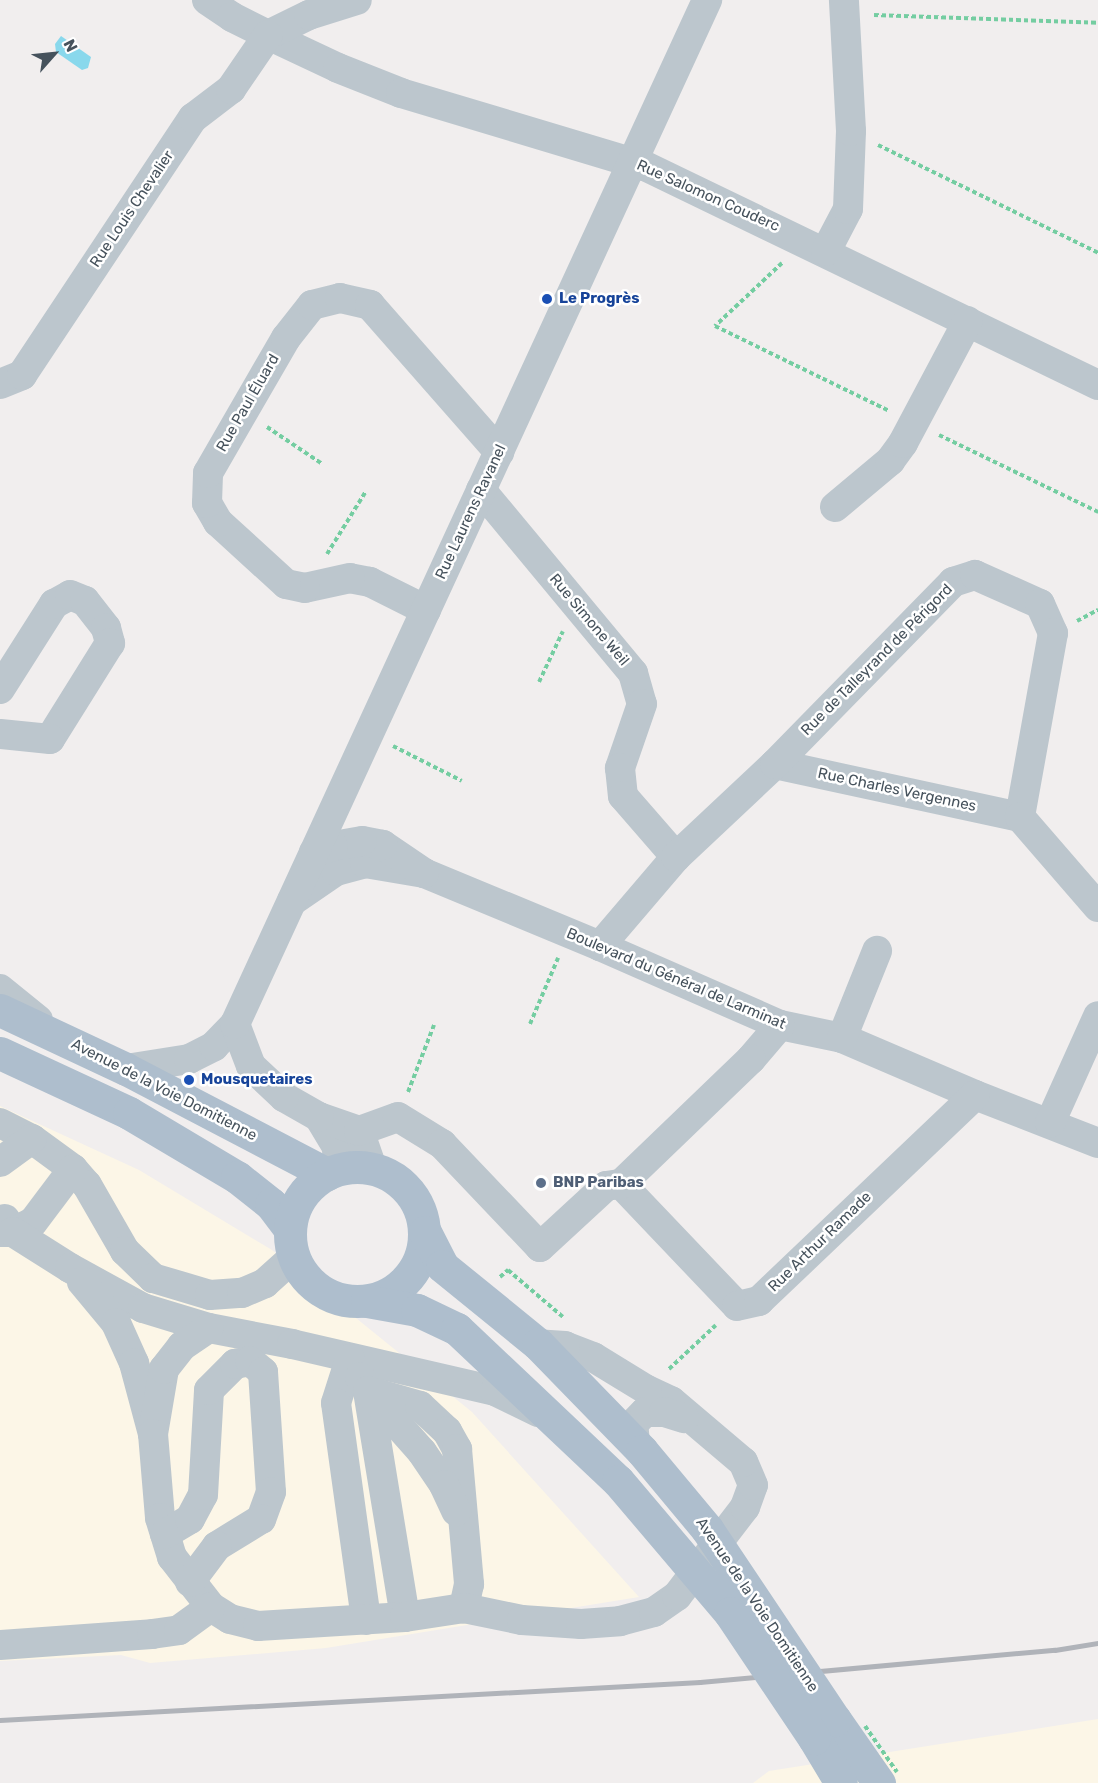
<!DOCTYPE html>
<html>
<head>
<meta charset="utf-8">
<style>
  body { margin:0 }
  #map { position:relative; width:1098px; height:1783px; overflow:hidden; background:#f1eeee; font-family:Rubik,sans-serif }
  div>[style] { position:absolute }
  .commercial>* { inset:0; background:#fcf6e7 }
  .water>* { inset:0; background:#89d8ec }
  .path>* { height:4px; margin-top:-2px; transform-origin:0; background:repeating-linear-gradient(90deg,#74cda1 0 4.5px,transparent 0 7.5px) }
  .minor>* { height:30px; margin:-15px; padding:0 15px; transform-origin:15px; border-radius:15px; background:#bcc6cd }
  .major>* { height:33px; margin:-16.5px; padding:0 16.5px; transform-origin:16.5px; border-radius:16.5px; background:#aebecd }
  .major>.ring { margin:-16.5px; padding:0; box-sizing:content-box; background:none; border:33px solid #aebecd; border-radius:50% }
  .rail>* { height:4.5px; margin:-2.25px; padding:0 2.25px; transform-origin:2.25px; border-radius:2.25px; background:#b0b3b9 }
  .path-bridge>* { height:4px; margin-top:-2px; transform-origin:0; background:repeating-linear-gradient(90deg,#74cda1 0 4.5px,transparent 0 7.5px) }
  .major-bridge>* { height:33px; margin:-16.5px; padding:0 16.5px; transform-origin:16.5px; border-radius:16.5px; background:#aebecd }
  .dots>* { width:16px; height:16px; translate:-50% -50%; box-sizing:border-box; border:3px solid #fff; border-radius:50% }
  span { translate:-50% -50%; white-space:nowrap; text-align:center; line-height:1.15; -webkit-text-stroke:5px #fff; paint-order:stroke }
  .street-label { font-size:15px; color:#46525c }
  .transit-label { font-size:15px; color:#164399; font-weight:700 }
  .left { translate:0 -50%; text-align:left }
  .service-label { font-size:15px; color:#4e5e75; font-weight:700 }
  .north { position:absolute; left:24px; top:24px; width:60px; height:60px; -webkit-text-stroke:4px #fff; paint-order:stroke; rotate:63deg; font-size:16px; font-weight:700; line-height:24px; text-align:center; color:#46525c }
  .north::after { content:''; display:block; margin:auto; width:21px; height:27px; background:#46525c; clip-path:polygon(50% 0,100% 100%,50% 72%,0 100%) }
</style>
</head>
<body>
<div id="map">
  <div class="commercial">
    <i style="clip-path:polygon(0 1106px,139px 1170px,272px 1250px,472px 1412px,639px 1597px,326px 1648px,150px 1663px,121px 1655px,0 1661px)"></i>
    <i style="clip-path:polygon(1098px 1719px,1098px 1783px,753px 1783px,769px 1771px)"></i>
  </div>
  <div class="water">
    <i style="clip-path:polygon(61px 36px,91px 57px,88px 68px,82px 70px,56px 52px,55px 44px)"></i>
  </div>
  <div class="path">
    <i style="left:874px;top:15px;width:224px;rotate:2deg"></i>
    <i style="left:878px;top:145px;width:245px;rotate:26.1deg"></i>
    <i style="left:782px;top:263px;width:92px;rotate:136.8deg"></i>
    <i style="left:715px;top:326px;width:194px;rotate:26deg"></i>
    <i style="left:267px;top:427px;width:65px;rotate:33.7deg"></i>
    <i style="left:939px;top:435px;width:177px;rotate:25.8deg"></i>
    <i style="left:327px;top:554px;width:74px;rotate:-58.2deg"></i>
    <i style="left:1077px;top:621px;width:24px;rotate:-28deg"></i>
    <i style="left:539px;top:682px;width:56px;rotate:-64.8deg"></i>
    <i style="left:393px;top:746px;width:77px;rotate:26.9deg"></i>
    <i style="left:530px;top:1024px;width:72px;rotate:-67deg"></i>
    <i style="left:408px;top:1092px;width:72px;rotate:-68.8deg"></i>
    <i style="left:500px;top:1277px;width:11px;rotate:-41deg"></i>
    <i style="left:508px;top:1270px;width:72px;rotate:40.5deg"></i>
    <i style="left:669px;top:1369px;width:64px;rotate:-43.1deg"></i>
  </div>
  <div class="minor">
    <i style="left:207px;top:0;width:30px;rotate:34deg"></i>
    <i style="left:232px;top:17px;width:40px;rotate:26.6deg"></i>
    <i style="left:268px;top:35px;width:77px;rotate:25.2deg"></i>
    <i style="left:338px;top:68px;width:68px;rotate:21.6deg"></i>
    <i style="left:401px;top:93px;width:255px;rotate:16.7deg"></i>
    <i style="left:645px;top:166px;width:503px;rotate:25.8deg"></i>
    <i style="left:268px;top:35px;width:46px;rotate:-26deg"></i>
    <i style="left:309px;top:15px;width:50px;rotate:-17.4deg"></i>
    <i style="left:826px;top:251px;width:47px;rotate:-62.4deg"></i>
    <i style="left:848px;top:209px;width:78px;rotate:-87.8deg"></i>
    <i style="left:851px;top:131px;width:131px;rotate:-93.1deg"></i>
    <i style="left:0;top:384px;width:24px;rotate:-22deg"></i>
    <i style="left:22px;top:375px;width:309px;rotate:-56.4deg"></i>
    <i style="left:193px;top:118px;width:48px;rotate:-37.3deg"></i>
    <i style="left:231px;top:89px;width:65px;rotate:-55.6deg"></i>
    <i style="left:481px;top:490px;width:238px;rotate:50.3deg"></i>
    <i style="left:633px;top:673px;width:32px;rotate:74deg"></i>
    <i style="left:642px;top:704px;width:68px;rotate:109deg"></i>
    <i style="left:620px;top:768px;width:28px;rotate:84deg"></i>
    <i style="left:623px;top:796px;width:81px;rotate:49deg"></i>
    <i style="left:835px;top:507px;width:72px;rotate:-39.9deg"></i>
    <i style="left:890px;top:461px;width:22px;rotate:-54deg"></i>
    <i style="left:903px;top:443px;width:138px;rotate:-62deg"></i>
    <i style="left:426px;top:610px;width:63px;rotate:-153.4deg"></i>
    <i style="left:370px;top:582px;width:20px;rotate:-169deg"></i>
    <i style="left:350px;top:578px;width:46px;rotate:167.5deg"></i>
    <i style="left:305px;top:588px;width:19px;rotate:-168deg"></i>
    <i style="left:286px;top:584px;width:92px;rotate:-137.6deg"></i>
    <i style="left:218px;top:522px;width:22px;rotate:-120deg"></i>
    <i style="left:207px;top:503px;width:30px;rotate:-88deg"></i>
    <i style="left:208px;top:473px;width:156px;rotate:-60deg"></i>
    <i style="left:286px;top:338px;width:42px;rotate:-51.8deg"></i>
    <i style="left:312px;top:305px;width:29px;rotate:-14deg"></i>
    <i style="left:340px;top:298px;width:31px;rotate:13deg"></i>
    <i style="left:370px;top:305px;width:196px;rotate:48.7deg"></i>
    <i style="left:0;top:689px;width:101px;rotate:-57.6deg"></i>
    <i style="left:54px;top:604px;width:18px;rotate:-29deg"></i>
    <i style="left:70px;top:595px;width:16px;rotate:22deg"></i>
    <i style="left:85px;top:601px;width:34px;rotate:52deg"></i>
    <i style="left:106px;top:628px;width:16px;rotate:75deg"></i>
    <i style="left:110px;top:643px;width:113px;rotate:122deg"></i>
    <i style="left:50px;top:739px;width:50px;rotate:-174.3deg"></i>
    <i style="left:775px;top:764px;width:251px;rotate:12.2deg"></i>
    <i style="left:424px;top:873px;width:191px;rotate:22.5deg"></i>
    <i style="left:600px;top:946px;width:197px;rotate:23.7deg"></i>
    <i style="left:780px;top:1025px;width:63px;rotate:11.8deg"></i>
    <i style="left:842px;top:1038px;width:145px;rotate:23.2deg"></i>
    <i style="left:975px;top:1095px;width:132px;rotate:21.3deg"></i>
    <i style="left:292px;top:901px;width:53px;rotate:-34.3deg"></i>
    <i style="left:336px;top:871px;width:30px;rotate:-15deg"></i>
    <i style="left:365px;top:863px;width:60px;rotate:9.6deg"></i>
    <i style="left:424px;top:873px;width:50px;rotate:-145.7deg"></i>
    <i style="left:383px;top:845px;width:21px;rotate:-169deg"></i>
    <i style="left:362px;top:841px;width:29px;rotate:170deg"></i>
    <i style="left:333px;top:846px;width:20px;rotate:162deg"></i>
    <i style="left:600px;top:946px;width:117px;rotate:-49.5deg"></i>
    <i style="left:676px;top:857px;width:136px;rotate:-43.2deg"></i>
    <i style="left:775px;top:764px;width:255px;rotate:-45.6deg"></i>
    <i style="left:953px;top:582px;width:23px;rotate:-18deg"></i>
    <i style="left:975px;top:575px;width:71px;rotate:24deg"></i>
    <i style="left:1040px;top:604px;width:32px;rotate:66deg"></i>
    <i style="left:1053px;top:633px;width:187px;rotate:100.2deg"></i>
    <i style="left:1020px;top:817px;width:119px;rotate:49.1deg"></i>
    <i style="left:0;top:989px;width:49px;rotate:39.2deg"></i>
    <i style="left:780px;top:1025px;width:45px;rotate:130.5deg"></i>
    <i style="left:751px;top:1059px;width:180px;rotate:136.1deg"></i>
    <i style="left:621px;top:1184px;width:168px;rotate:46.4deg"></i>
    <i style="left:737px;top:1306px;width:23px;rotate:-13deg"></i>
    <i style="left:759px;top:1301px;width:298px;rotate:-43.6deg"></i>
    <i style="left:842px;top:1038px;width:94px;rotate:-68.1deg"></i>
    <i style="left:126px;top:1069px;width:64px;rotate:-9deg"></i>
    <i style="left:189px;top:1059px;width:28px;rotate:-27deg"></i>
    <i style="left:214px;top:1046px;width:30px;rotate:-46deg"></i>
    <i style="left:319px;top:1117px;width:35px;rotate:59deg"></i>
    <i style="left:337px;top:1147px;width:23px;rotate:88deg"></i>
    <i style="left:0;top:1123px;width:36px;rotate:27deg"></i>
    <i style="left:32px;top:1139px;width:51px;rotate:36.2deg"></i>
    <i style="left:73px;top:1169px;width:21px;rotate:49deg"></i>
    <i style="left:87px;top:1185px;width:76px;rotate:60.1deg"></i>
    <i style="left:125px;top:1251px;width:39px;rotate:44deg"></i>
    <i style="left:153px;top:1278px;width:59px;rotate:16.6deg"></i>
    <i style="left:210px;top:1295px;width:32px;rotate:-4deg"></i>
    <i style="left:242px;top:1293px;width:25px;rotate:-23deg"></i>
    <i style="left:265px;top:1283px;width:39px;rotate:-42deg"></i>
    <i style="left:1050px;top:1123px;width:117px;rotate:-65.8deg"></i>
    <i style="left:359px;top:1131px;width:42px;rotate:-160.7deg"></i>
    <i style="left:319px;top:1117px;width:40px;rotate:-150.3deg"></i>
    <i style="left:284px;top:1097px;width:45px;rotate:-136.8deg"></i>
    <i style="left:251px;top:1066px;width:45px;rotate:-110.9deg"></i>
    <i style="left:235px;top:1024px;width:1128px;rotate:-65.25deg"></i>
    <i style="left:0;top:1162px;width:39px;rotate:-36deg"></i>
    <i style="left:372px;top:1168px;width:39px;rotate:-109deg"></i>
    <i style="left:359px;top:1131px;width:41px;rotate:-19.7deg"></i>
    <i style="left:398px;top:1117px;width:52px;rotate:31.5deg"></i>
    <i style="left:442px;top:1144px;width:142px;rotate:46.4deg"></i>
    <i style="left:540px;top:1247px;width:90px;rotate:-42.7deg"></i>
    <i style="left:606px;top:1186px;width:15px;rotate:-8deg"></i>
    <i style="left:5px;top:1219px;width:15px;rotate:58deg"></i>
    <i style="left:13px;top:1232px;width:22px;rotate:-27deg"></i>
    <i style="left:33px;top:1222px;width:66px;rotate:-53deg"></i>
    <i style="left:0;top:1232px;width:13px"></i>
    <i style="left:13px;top:1232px;width:67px;rotate:32.3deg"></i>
    <i style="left:70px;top:1268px;width:83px;rotate:28.7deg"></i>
    <i style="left:143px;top:1308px;width:69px;rotate:16.9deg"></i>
    <i style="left:209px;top:1328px;width:85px;rotate:10.9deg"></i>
    <i style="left:292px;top:1344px;width:208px;rotate:13deg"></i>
    <i style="left:495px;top:1391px;width:48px;rotate:26deg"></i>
    <i style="left:82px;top:1282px;width:53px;rotate:50.3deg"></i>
    <i style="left:116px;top:1323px;width:44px;rotate:65.8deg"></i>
    <i style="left:134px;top:1363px;width:73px;rotate:75deg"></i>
    <i style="left:153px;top:1434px;width:66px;rotate:-80.4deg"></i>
    <i style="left:164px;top:1369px;width:29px;rotate:-52deg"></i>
    <i style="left:182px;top:1346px;width:32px;rotate:-34deg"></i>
    <i style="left:350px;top:1359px;width:46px;rotate:107.7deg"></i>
    <i style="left:336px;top:1403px;width:219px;rotate:82.1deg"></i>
    <i style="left:360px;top:1377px;width:16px;rotate:60deg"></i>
    <i style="left:368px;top:1391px;width:229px;rotate:80.7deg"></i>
    <i style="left:368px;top:1391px;width:54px;rotate:16.1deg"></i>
    <i style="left:420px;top:1406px;width:37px;rotate:43deg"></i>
    <i style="left:447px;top:1431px;width:21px;rotate:61deg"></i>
    <i style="left:457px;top:1449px;width:136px;rotate:84.9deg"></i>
    <i style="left:469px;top:1584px;width:25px;rotate:102deg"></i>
    <i style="left:368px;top:1391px;width:81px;rotate:48.5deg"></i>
    <i style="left:422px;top:1452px;width:40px;rotate:56deg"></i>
    <i style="left:444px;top:1485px;width:29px;rotate:65deg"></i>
    <i style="left:153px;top:1434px;width:84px;rotate:85.2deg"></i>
    <i style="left:160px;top:1518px;width:41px;rotate:72.9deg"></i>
    <i style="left:172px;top:1557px;width:63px;rotate:52deg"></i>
    <i style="left:211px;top:1607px;width:22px;rotate:32deg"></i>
    <i style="left:230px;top:1619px;width:29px;rotate:14deg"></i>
    <i style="left:258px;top:1626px;width:147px;rotate:-3.5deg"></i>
    <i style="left:405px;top:1617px;width:60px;rotate:-8.7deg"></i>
    <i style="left:464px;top:1608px;width:59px;rotate:11.7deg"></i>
    <i style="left:522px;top:1620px;width:59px;rotate:3.9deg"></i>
    <i style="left:581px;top:1624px;width:39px;rotate:-4deg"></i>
    <i style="left:620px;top:1621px;width:35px;rotate:-15deg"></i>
    <i style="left:654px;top:1612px;width:28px;rotate:-35deg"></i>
    <i style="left:677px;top:1596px;width:112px;rotate:-52.6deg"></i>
    <i style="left:745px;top:1507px;width:23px;rotate:-70deg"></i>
    <i style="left:753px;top:1485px;width:25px;rotate:-113deg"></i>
    <i style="left:743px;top:1462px;width:94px;rotate:-139.7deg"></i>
    <i style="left:671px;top:1401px;width:26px;rotate:-155deg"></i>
    <i style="left:647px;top:1390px;width:63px;rotate:-148.6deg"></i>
    <i style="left:593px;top:1357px;width:30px;rotate:-159deg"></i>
    <i style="left:565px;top:1346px;width:27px;rotate:-176deg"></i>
    <i style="left:635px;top:1442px;width:18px;rotate:-96deg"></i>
    <i style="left:633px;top:1424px;width:17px;rotate:-45deg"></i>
    <i style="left:645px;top:1412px;width:19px"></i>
    <i style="left:664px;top:1412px;width:21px;rotate:17deg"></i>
    <i style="left:165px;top:1534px;width:29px;rotate:-31deg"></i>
    <i style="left:190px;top:1519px;width:27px;rotate:-62deg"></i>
    <i style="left:203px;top:1495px;width:105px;rotate:-86.7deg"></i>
    <i style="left:209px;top:1390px;width:37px;rotate:-45deg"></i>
    <i style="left:235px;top:1364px;width:15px;rotate:-11deg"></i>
    <i style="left:250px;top:1361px;width:17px;rotate:40deg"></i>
    <i style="left:263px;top:1372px;width:120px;rotate:86.2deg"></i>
    <i style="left:271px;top:1492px;width:29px;rotate:110deg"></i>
    <i style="left:261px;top:1519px;width:52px;rotate:148.5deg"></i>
    <i style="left:217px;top:1546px;width:45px;rotate:126.9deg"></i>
    <i style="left:0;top:1645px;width:152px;rotate:-4.1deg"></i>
    <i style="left:152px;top:1634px;width:27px;rotate:-8deg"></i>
    <i style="left:179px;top:1630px;width:39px;rotate:-36deg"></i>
  </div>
  <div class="major">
    <i style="left:0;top:1010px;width:139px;rotate:25.1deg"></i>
    <i style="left:126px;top:1069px;width:227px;rotate:27.6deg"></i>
    <i style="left:0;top:1053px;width:142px;rotate:24.9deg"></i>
    <i style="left:129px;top:1113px;width:126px;rotate:30.7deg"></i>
    <i style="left:237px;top:1177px;width:43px;rotate:38.5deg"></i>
    <i style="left:271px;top:1204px;width:31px;rotate:53deg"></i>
    <i class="ring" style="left:290px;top:1167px;width:101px;height:101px"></i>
    <i style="left:425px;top:1232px;width:38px;rotate:63deg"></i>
    <i style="left:442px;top:1266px;width:124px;rotate:39.1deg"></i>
    <i style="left:538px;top:1344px;width:149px;rotate:45.8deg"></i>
    <i style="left:367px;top:1301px;width:51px;rotate:10.2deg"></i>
    <i style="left:417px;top:1310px;width:44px;rotate:25.4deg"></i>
    <i style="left:457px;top:1329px;width:221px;rotate:43.4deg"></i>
    <i style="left:835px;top:1720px;width:77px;rotate:55.1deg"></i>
    <i style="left:814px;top:1738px;width:52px;rotate:59deg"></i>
  </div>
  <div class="rail">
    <i style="left:0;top:1720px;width:701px;rotate:-3.11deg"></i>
    <i style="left:700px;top:1682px;width:356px;rotate:-5.2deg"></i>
    <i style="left:1055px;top:1650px;width:44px;rotate:-9.2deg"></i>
  </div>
  <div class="path-bridge">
    <i style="left:865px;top:1726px;width:56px;rotate:55.2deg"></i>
  </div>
  <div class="major-bridge">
    <i style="left:642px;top:1451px;width:102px;rotate:50.2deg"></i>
    <i style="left:707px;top:1529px;width:230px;rotate:56.2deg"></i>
    <i style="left:618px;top:1481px;width:173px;rotate:49.7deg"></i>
    <i style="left:730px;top:1613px;width:151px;rotate:56.1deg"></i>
  </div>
  <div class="dots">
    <i style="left:547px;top:299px;background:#1a4fb4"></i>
    <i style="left:189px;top:1080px;background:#1a4fb4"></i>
    <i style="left:541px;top:1183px;background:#5c6f8a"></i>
  </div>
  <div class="street-label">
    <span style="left:708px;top:196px;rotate:24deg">Rue Salomon Couderc</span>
    <span style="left:132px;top:209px;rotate:-56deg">Rue Louis Chevalier</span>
    <span style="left:248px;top:403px;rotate:-60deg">Rue Paul Éluard</span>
    <span style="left:471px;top:512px;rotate:-65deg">Rue Laurens Ravanel</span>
    <span style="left:589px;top:620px;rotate:50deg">Rue Simone Weil</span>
    <span style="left:877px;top:660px;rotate:-45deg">Rue de Talleyrand de Périgord</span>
    <span style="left:897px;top:790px;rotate:12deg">Rue Charles Vergennes</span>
    <span style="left:676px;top:979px;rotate:23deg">Boulevard du Général de Larminat</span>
    <span style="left:164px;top:1090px;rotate:27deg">Avenue de la Voie Domitienne</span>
    <span style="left:820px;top:1242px;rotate:-44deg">Rue Arthur Ramade</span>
    <span style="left:757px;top:1605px;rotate:56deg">Avenue de la Voie Domitienne</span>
  </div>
  <div class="transit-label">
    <span class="left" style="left:559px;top:299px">Le Progrès</span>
    <span class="left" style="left:201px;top:1080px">Mousquetaires</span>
  </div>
  <div class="service-label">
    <span class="left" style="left:553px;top:1183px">BNP Paribas</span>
  </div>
  <div class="north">N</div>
</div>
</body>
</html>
